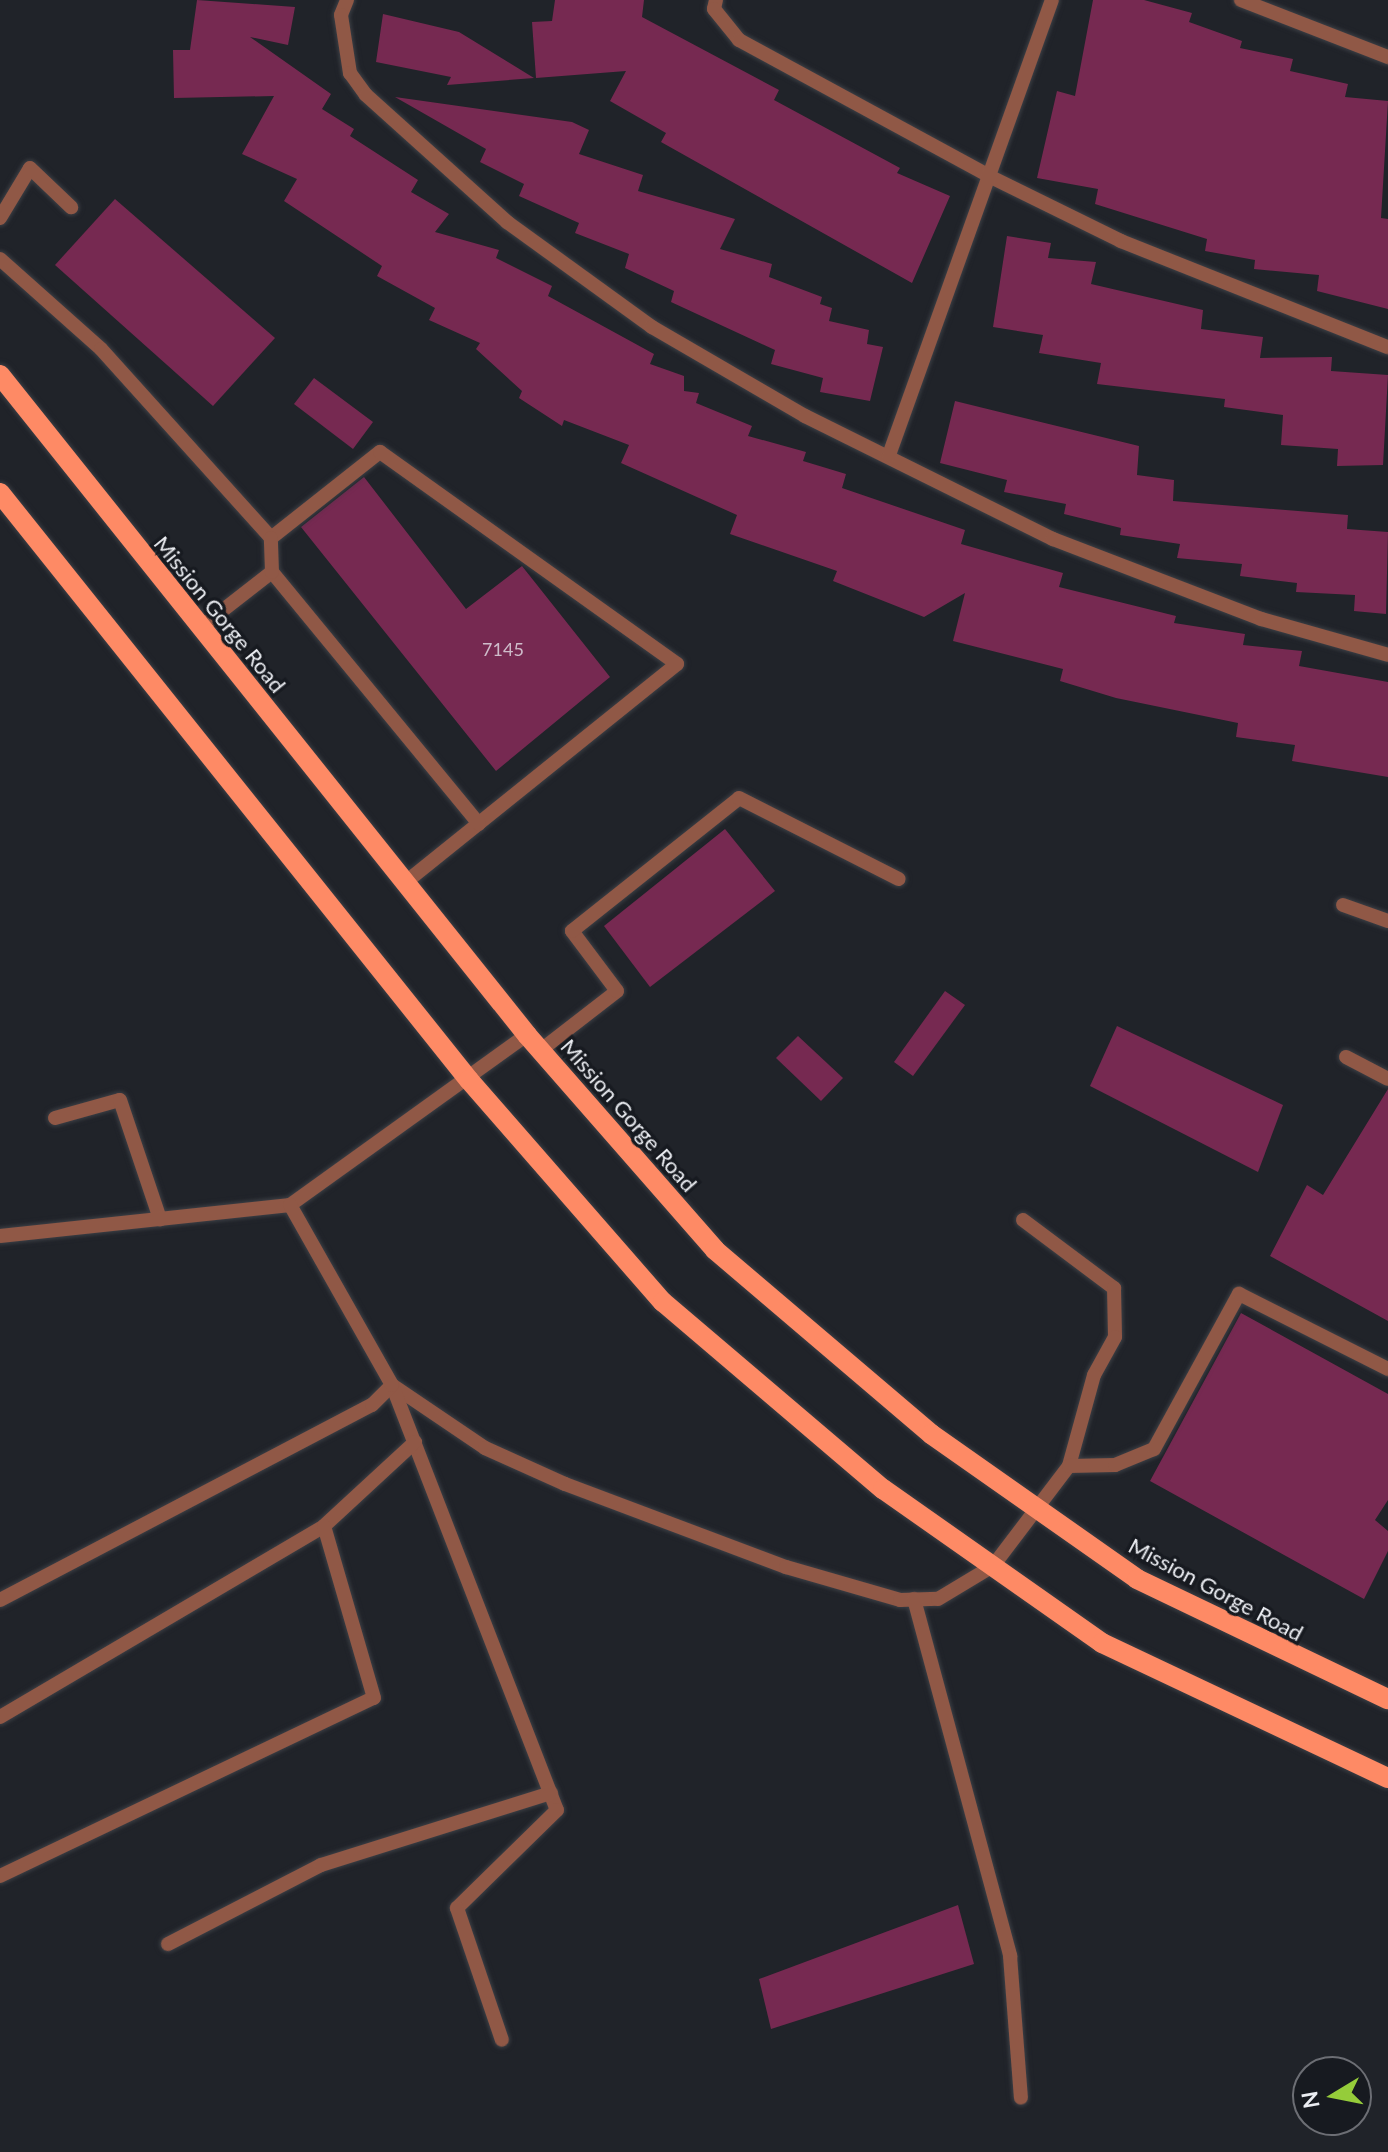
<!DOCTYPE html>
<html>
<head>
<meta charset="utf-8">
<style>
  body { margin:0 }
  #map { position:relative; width:1388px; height:2152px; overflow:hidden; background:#202329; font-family:Lato,sans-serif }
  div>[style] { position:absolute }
  .building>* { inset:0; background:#762951 }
  .roads { filter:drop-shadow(0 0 2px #3c3f45) drop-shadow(0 0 2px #3c3f45) }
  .lane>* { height:14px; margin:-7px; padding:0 7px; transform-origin:7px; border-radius:7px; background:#905846 }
  .primary>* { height:20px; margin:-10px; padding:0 10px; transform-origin:10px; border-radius:10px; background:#fe8a65 }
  span { translate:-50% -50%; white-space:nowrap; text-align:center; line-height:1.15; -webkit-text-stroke:7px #171a20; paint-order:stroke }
  .number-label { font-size:18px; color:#cebcca }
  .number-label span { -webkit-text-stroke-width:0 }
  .street-label { font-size:22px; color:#ebedf2 }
  .north { position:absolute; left:1292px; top:2056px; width:80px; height:80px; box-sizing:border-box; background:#171a20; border:2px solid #6c6e74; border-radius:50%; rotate:260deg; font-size:22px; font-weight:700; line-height:32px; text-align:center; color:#ebedf2 }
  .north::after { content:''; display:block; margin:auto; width:28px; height:36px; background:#95cc3a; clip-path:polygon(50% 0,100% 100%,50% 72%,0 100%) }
</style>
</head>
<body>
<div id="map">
  <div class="building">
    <i style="clip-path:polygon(197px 0,295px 7px,288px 45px,250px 37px,331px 94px,322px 109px,354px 129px,350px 136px,418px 180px,411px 192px,449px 214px,435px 232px,499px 250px,496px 258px,552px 286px,548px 296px,654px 354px,650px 364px,684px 376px,684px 391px,699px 393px,696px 403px,752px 426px,748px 436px,806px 452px,803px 461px,846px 474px,842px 488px,965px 530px,961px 544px,1063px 573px,1059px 587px,1176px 616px,1174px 623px,1245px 634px,1243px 645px,1302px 651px,1299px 666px,1388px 682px,1388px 777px,1292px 761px,1295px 745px,1236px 737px,1238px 723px,1116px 698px,1060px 681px,1063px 669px,953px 641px,965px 593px,924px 617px,833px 581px,837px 571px,730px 534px,737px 515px,621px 463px,629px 445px,564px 420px,562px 426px,519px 398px,522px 391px,476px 349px,480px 343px,429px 320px,435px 308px,377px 276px,382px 266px,284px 201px,297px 179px,242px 154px,274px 96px,174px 98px,173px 50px,190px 50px)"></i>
    <i style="clip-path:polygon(555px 0,644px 0,642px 17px,779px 90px,774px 100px,900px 168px,897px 173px,950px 196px,912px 283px,661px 142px,666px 133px,610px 101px,626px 71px,536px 78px,532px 22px,552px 21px)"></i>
    <i style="clip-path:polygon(1093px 0,1144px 0,1192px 13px,1189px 22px,1242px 41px,1240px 48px,1293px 59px,1290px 71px,1348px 84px,1345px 97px,1388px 101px,1381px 218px,1388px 219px,1388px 309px,1317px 291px,1319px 275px,1254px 269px,1255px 260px,1205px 251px,1207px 239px,1095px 204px,1098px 189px,1037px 178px,1057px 91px,1075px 96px)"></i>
    <i style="clip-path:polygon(383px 14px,459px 32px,534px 78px,447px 85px,451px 77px,376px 62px)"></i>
    <i style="clip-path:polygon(395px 97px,572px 122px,589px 130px,579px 154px,643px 175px,638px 191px,735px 219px,720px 249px,772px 264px,769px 277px,822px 297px,820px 304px,832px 308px,829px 321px,869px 330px,867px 344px,883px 347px,870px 401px,820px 392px,823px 378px,771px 364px,775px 350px,671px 302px,674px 291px,625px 268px,629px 254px,575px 233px,579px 223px,519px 196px,524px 184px,480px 162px,486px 149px)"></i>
    <i style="clip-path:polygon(115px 199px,275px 338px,213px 406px,55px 265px)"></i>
    <i style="clip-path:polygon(1007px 236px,1051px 243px,1048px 258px,1096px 262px,1091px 284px,1203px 310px,1201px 329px,1263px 337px,1260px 358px,1332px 357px,1331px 371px,1388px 375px,1383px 465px,1337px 466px,1338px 449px,1281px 445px,1283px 415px,1224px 407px,1225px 399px,1097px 384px,1101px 363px,1039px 353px,1043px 335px,993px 327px)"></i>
    <i style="clip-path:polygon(314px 378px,373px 422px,353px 449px,294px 404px)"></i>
    <i style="clip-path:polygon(955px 401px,1139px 446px,1137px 475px,1174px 480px,1173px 501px,1348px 515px,1347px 529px,1388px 532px,1386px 614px,1354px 611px,1355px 595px,1296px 592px,1297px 583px,1240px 576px,1242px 564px,1177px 558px,1180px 544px,1120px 535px,1121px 528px,1064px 514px,1066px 504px,1004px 492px,1007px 480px,940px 463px)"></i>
    <i style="clip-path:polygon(364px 477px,466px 609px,522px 566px,610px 677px,496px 771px,301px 527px)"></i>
    <i style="clip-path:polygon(725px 829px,775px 891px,650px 987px,604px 926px)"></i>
    <i style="clip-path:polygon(945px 991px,965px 1005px,913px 1076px,894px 1062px)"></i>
    <i style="clip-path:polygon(1117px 1026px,1283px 1105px,1258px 1172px,1090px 1086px)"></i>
    <i style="clip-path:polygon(798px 1036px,843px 1078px,821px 1101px,776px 1058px)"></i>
    <i style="clip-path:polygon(1388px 1089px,1388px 1321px,1270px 1256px,1307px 1185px,1323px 1195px)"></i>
    <i style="clip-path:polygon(1241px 1313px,1388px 1394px,1388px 1500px,1375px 1520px,1388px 1531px,1388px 1551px,1364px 1599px,1150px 1481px)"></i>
    <i style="clip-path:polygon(958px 1905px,974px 1964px,771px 2029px,759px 1979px)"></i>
  </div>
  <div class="roads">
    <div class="lane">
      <i style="left:347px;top:0;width:16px;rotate:112deg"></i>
      <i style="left:341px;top:15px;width:59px;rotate:81.2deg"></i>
      <i style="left:350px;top:73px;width:27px;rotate:54deg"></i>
      <i style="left:366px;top:95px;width:190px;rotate:42deg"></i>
      <i style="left:507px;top:222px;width:179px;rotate:35.9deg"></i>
      <i style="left:652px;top:327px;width:177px;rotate:30.2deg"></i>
      <i style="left:805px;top:416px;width:277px;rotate:26.4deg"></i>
      <i style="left:1053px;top:539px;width:223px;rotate:21deg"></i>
      <i style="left:1261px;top:619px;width:132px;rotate:15.8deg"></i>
      <i style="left:716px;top:0;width:9px;rotate:103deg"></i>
      <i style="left:714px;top:9px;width:40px;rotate:51deg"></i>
      <i style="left:739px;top:40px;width:285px;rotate:28.5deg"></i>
      <i style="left:989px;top:176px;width:147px;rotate:26.2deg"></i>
      <i style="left:1121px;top:241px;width:287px;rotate:21.7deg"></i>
      <i style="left:1241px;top:0;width:158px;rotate:21.2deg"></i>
      <i style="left:0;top:218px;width:58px;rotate:-59deg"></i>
      <i style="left:30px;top:168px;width:57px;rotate:43.6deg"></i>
      <i style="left:0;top:259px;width:135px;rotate:41.7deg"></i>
      <i style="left:101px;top:349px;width:254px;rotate:48deg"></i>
      <i style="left:271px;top:538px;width:139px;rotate:-38.3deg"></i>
      <i style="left:380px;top:452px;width:365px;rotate:35.5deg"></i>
      <i style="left:677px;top:664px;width:349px;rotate:141.2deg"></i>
      <i style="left:889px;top:455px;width:483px;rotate:-70.3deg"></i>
      <i style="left:272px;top:572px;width:326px;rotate:50.6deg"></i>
      <i style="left:200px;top:628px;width:91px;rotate:-37.9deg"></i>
      <i style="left:272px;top:572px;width:34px;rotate:-92deg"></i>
      <i style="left:1343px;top:905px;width:48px;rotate:19.6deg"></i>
      <i style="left:541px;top:1050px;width:96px;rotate:-37.8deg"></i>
      <i style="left:617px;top:991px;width:75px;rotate:-126.9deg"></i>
      <i style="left:572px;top:931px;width:213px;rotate:-38.5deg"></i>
      <i style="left:739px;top:798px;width:179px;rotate:26.9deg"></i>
      <i style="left:1346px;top:1057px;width:47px;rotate:27.6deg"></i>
      <i style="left:55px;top:1118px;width:67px;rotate:-15.5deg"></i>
      <i style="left:120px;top:1100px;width:126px;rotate:71.4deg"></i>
      <i style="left:1023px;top:1220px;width:114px;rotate:36.8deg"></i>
      <i style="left:1114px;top:1288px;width:49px;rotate:88.8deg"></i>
      <i style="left:1115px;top:1337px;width:43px;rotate:118.9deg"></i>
      <i style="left:1094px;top:1375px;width:94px;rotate:105.4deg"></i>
      <i style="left:0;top:1236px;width:292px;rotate:-6.1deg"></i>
      <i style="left:290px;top:1205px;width:292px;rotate:-35.7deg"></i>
      <i style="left:392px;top:1385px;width:112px;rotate:34.1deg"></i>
      <i style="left:485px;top:1448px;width:88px;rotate:24.2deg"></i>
      <i style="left:565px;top:1484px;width:236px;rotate:20.6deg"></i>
      <i style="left:786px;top:1567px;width:119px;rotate:16.1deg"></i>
      <i style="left:900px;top:1600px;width:38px;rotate:-2deg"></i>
      <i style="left:938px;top:1599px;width:64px;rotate:-31deg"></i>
      <i style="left:993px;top:1566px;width:126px;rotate:-52.8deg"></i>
      <i style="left:1069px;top:1466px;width:46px;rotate:-1.2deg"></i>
      <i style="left:1115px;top:1465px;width:42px;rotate:-22.3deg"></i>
      <i style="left:1154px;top:1449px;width:177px;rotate:-61.3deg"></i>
      <i style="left:1239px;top:1294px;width:167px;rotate:26.7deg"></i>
      <i style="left:392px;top:1385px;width:456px;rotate:68.8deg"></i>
      <i style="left:557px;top:1810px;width:140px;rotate:135.6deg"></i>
      <i style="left:457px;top:1908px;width:139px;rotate:71.2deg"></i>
      <i style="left:914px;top:1599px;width:370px;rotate:74.9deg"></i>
      <i style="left:1010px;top:1956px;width:142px;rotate:85.6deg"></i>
      <i style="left:0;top:1600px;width:420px;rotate:-27.7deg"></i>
      <i style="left:372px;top:1405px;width:28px;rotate:-45deg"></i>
      <i style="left:392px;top:1385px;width:207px;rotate:-119.5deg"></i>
      <i style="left:0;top:1717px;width:376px;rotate:-30.5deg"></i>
      <i style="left:324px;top:1526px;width:124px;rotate:-42.7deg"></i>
      <i style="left:0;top:1876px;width:414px;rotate:-25.5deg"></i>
      <i style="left:374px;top:1698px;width:179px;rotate:-106.2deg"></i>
      <i style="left:168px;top:1944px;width:172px;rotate:-27.3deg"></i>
      <i style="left:321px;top:1865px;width:241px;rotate:-17.4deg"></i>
    </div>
    <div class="primary">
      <i style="left:0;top:375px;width:845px;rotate:51.39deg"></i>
      <i style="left:527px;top:1035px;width:286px;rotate:48.8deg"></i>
      <i style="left:715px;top:1250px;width:284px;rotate:40.4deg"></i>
      <i style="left:931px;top:1434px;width:252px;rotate:35.1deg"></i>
      <i style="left:1137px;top:1579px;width:278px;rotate:25.6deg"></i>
      <i style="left:0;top:493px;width:751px;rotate:51.38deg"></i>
      <i style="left:469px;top:1080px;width:295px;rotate:48.9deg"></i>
      <i style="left:663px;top:1302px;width:289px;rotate:40.4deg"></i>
      <i style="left:883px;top:1489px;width:268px;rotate:35.1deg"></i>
      <i style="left:1102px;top:1643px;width:316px;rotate:25.3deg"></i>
    </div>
  </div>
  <div class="number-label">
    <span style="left:503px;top:649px">7145</span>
  </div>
  <div class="street-label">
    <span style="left:220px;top:614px;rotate:51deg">Mission Gorge Road</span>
    <span style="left:629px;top:1115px;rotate:49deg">Mission Gorge Road</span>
    <span style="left:1216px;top:1589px;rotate:28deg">Mission Gorge Road</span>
  </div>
  <div class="north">N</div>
</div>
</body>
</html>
